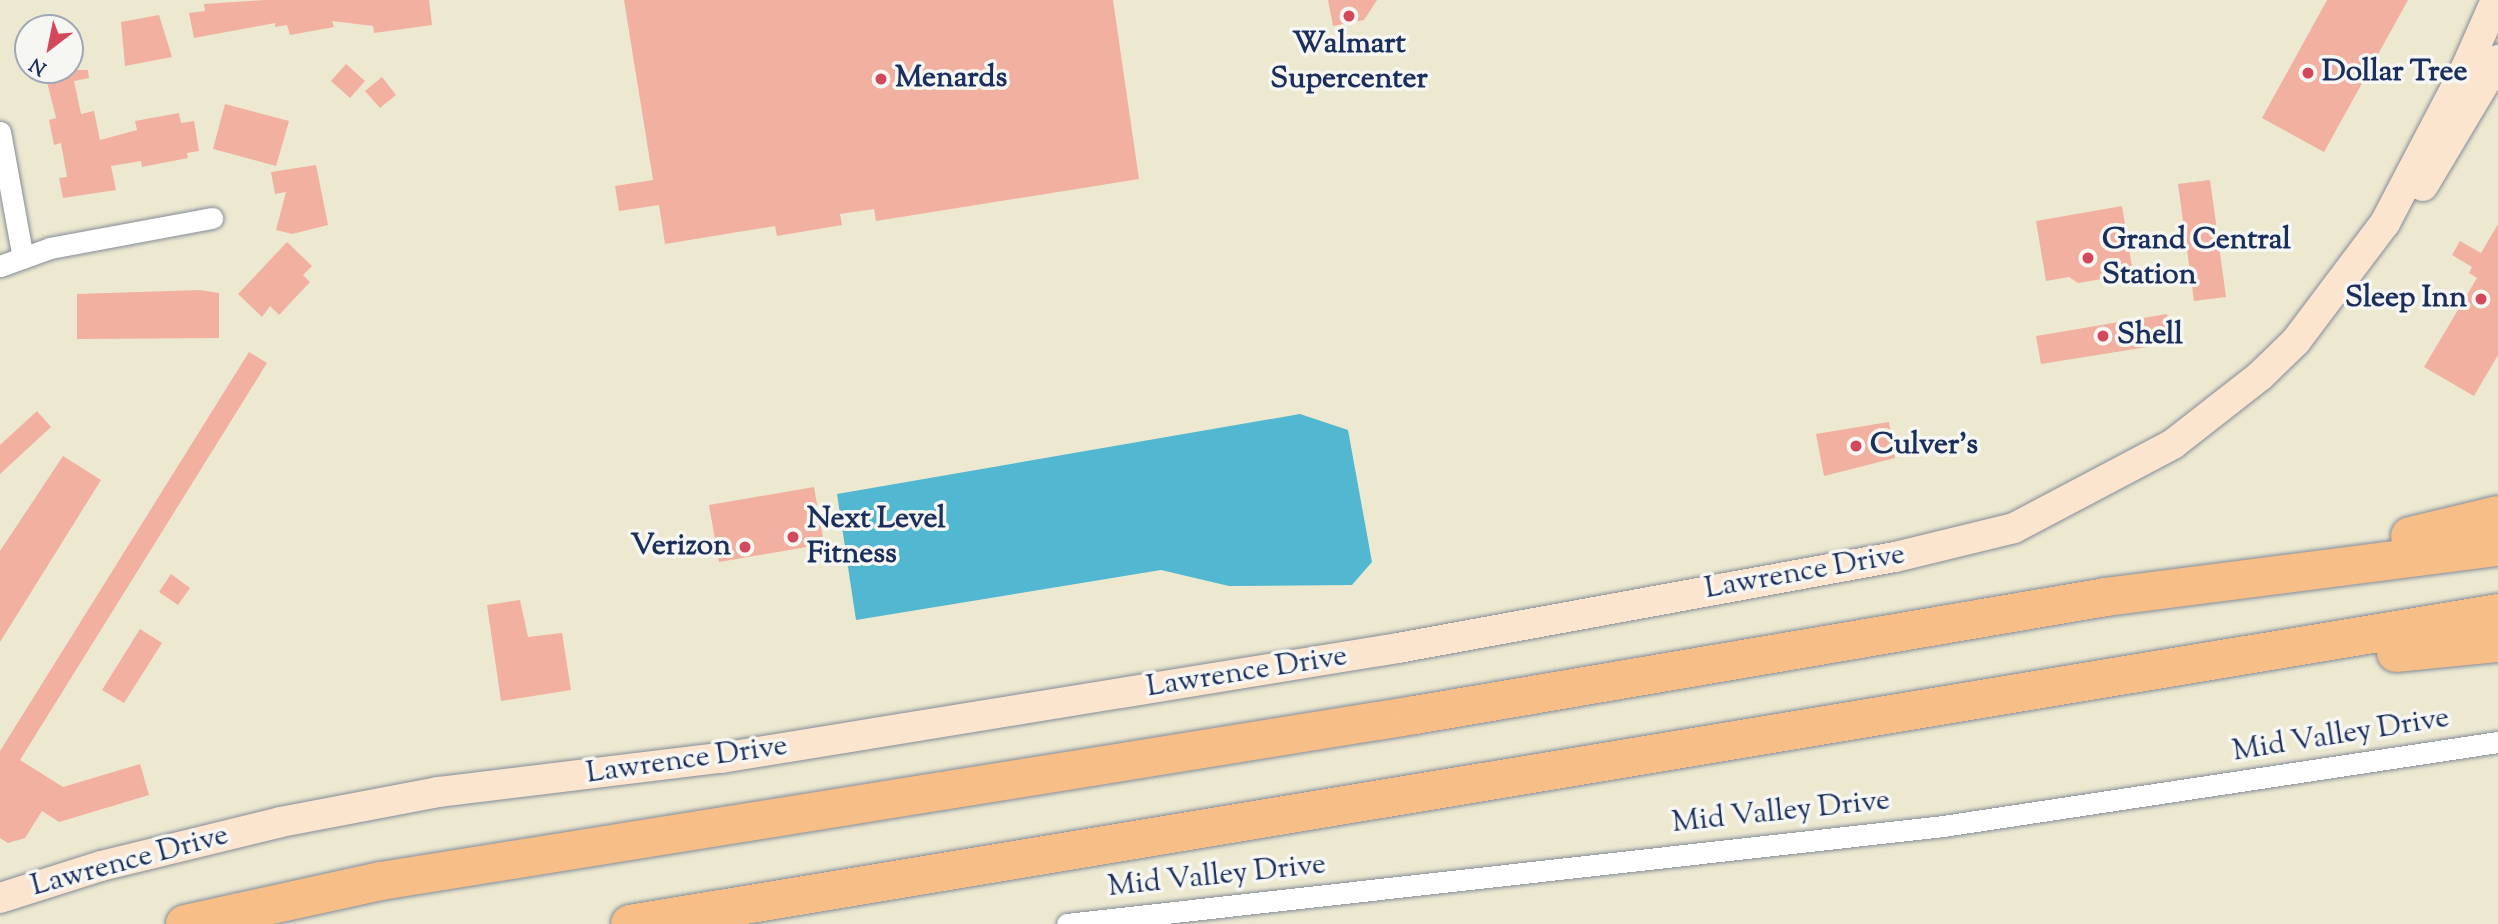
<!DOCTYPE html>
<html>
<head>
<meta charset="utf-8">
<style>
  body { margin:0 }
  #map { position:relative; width:2498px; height:924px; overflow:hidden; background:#ede9d1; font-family:"Sorts Mill Goudy",serif }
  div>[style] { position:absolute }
  .water>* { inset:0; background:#52b7d1 }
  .building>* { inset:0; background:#f1b0a0 }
  .roads { filter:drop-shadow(0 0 2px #848c98) drop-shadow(0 0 2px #848c98) }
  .street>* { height:21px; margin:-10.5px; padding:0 10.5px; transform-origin:10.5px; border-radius:10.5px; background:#fff }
  .secondary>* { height:30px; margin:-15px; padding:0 15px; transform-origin:15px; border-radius:15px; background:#fce5cf }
  .highway>* { height:38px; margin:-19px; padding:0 19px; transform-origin:19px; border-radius:19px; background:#f7be88 }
  .dots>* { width:19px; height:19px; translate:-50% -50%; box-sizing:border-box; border:4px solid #f6f6f2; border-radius:50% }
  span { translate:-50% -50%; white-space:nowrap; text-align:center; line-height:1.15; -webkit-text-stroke:7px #f6f6f2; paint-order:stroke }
  .poi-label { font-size:30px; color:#1b2f5e; font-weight:700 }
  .left { translate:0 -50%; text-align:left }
  .right { translate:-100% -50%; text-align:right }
  .street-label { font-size:30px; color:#1b2f5e }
  .north { position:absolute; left:14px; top:14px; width:70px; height:70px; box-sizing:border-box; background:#f6f6f2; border:2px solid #9ea6b7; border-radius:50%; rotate:212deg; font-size:19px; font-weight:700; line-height:28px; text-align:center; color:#1b2f5e }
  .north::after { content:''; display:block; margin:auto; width:24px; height:32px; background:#d1495b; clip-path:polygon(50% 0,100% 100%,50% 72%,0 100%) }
</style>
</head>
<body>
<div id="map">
  <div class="water">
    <i style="clip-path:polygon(1300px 414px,1348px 430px,1372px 562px,1352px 585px,1229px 586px,1161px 570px,856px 620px,837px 494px)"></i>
  </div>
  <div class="building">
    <i style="clip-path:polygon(265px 0,429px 0,432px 25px,374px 33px,373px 26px,332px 21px,334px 27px,290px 35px,287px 25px,275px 27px,275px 23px,194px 38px,189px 13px,205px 11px,204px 4px)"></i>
    <i style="clip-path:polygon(624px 0,1113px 0,1139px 179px,876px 221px,874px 209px,840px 214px,842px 225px,777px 236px,775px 226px,665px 244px,659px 205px,619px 211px,615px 186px,653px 180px)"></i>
    <i style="clip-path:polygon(1328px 0,1377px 0,1364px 20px,1333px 26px)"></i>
    <i style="clip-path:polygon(2327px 0,2408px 0,2324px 152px,2262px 118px)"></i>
    <i style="clip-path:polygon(159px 15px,172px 57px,125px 66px,121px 22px)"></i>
    <i style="clip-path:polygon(346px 64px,365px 81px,350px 98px,331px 81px)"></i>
    <i style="clip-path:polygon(44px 70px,88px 70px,89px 78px,74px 81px,81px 114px,94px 111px,100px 140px,137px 130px,135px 121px,179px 113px,181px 123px,194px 121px,199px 151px,187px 153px,188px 158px,142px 167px,141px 161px,111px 166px,116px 190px,63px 198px,59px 178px,67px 177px,61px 143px,54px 145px,49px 120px,56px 118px)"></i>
    <i style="clip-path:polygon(382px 77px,396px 95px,380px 108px,365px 91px)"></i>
    <i style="clip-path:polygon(225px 104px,289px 121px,276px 166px,213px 149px)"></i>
    <i style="clip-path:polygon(316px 165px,328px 225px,292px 234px,276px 230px,286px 192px,275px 194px,271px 172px)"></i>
    <i style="clip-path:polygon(2210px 180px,2226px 297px,2194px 301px,2178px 184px)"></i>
    <i style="clip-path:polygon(2122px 206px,2132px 267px,2115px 270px,2108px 278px,2078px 283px,2069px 277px,2046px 281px,2036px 221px)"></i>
    <i style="clip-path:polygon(2498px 224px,2498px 355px,2474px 396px,2424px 367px,2477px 278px,2469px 273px,2472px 267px,2452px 255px,2460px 241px,2481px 253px)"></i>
    <i style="clip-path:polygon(287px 242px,312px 266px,303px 275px,310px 282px,279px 315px,270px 306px,262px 317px,238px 294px)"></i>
    <i style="clip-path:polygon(200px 290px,219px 293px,219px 338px,77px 339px,77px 294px)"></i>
    <i style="clip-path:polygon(2167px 314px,2172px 343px,2041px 364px,2036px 336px)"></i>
    <i style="clip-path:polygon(249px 352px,267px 363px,20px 760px,63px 787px,140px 764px,149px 795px,59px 822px,42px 811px,25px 838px,8px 843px,0 838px,0 751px)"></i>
    <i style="clip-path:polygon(37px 411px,51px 427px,0 474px,0 445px)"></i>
    <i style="clip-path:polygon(1889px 422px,1895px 458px,1824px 476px,1816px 434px)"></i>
    <i style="clip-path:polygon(63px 456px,101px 480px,0 642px,0 551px)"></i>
    <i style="clip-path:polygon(814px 487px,824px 544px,719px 562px,709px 505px)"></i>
    <i style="clip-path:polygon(171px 574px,190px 588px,178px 605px,159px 592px)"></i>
    <i style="clip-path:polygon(520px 600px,528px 637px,562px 633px,571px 690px,501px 701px,487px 605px)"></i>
    <i style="clip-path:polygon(140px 629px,162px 643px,124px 703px,102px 690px)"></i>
  </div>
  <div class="roads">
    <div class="street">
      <i style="left:0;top:132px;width:128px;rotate:79.7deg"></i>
      <i style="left:0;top:266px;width:53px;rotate:-19.8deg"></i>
      <i style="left:50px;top:248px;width:165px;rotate:-10.5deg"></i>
      <i style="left:1067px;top:924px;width:881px;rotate:-6.38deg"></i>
      <i style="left:1943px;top:826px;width:561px;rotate:-8.61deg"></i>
    </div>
    <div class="secondary">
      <i style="left:2423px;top:186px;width:147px;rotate:-59.2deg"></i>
      <i style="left:0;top:898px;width:106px;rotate:-17.6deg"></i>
      <i style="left:101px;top:866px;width:185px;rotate:-13.7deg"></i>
      <i style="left:281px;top:822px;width:160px;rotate:-10.8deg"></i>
      <i style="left:438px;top:792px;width:285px;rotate:-6.9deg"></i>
      <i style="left:721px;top:758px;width:686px;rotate:-9.23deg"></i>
      <i style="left:1398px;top:648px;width:505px;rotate:-10.38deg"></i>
      <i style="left:1895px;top:557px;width:122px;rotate:-13.7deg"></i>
      <i style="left:2014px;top:528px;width:180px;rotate:-27.8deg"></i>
      <i style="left:2173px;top:444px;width:110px;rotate:-38deg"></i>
      <i style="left:2260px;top:376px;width:50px;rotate:-44.2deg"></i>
      <i style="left:2296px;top:341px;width:148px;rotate:-53deg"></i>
      <i style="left:2385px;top:223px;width:173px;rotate:-62.4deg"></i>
      <i style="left:2465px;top:70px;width:77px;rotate:-66.1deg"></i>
    </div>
    <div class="highway">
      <i style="left:2410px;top:536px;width:90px;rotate:-13.4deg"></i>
      <i style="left:2396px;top:653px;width:102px;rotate:-5.6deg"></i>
      <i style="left:185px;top:924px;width:201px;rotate:-12.4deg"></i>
      <i style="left:381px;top:881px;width:1047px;rotate:-9.12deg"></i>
      <i style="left:1415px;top:715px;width:701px;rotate:-9.69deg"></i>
      <i style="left:2106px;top:597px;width:395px;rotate:-7.3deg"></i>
      <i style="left:630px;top:924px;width:1894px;rotate:-9.45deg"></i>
    </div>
  </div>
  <div class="dots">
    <i style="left:1349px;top:16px;background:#d1495b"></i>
    <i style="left:2308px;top:73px;background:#d1495b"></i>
    <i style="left:881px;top:79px;background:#d1495b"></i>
    <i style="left:2088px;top:258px;background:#d1495b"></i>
    <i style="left:2481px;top:299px;background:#d1495b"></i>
    <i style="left:2103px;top:336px;background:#d1495b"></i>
    <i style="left:1856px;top:446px;background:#d1495b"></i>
    <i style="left:793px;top:537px;background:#d1495b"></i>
    <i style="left:745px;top:547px;background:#d1495b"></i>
  </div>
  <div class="poi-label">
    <span style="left:1349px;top:62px">Walmart<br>Supercenter</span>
    <span class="left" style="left:2322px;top:73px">Dollar Tree</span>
    <span class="left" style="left:895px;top:79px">Menards</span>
    <span class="left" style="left:2102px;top:258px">Grand Central<br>Station</span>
    <span class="right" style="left:2467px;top:299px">Sleep Inn</span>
    <span class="left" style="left:2117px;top:336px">Shell</span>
    <span class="left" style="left:1870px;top:446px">Culver's</span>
    <span class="left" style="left:807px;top:537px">Next Level<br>Fitness</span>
    <span class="right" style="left:731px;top:547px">Verizon</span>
  </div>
  <div class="street-label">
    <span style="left:1805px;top:573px;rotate:-10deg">Lawrence Drive</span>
    <span style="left:1247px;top:673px;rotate:-9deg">Lawrence Drive</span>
    <span style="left:2341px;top:736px;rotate:-9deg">Mid Valley Drive</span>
    <span style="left:687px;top:761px;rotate:-8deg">Lawrence Drive</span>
    <span style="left:1781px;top:813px;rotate:-6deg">Mid Valley Drive</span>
    <span style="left:130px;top:862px;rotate:-15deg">Lawrence Drive</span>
    <span style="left:1217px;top:877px;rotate:-6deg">Mid Valley Drive</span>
  </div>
  <div class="north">N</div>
</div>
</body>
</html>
